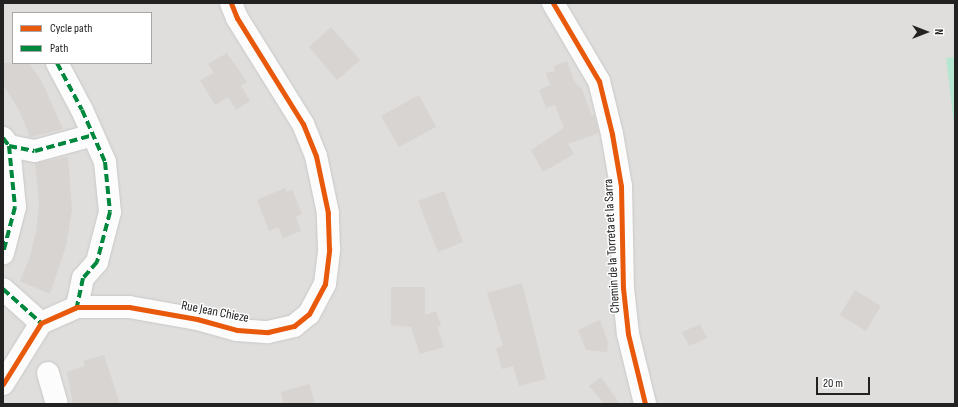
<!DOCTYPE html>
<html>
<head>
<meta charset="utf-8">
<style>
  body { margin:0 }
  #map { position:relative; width:958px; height:407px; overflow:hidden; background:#f0eeeb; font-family:"Sofia Sans Condensed",sans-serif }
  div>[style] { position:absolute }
  .residential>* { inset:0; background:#dfdedc }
  .pitch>* { inset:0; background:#b7e6d2 }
  .building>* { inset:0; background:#d7d4d2 }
  .roads { filter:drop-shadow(0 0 1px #c9c8c7) drop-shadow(0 0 1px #c9c8c7) }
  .minor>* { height:22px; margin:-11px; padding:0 11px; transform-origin:11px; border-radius:11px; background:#fdfcfc }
  .quiet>* { height:4px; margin-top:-2px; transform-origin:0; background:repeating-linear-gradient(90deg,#00873e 0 8px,transparent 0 12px) }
  .cycleway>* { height:5px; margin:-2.5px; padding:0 2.5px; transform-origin:2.5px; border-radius:2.5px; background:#e8590c }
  span { translate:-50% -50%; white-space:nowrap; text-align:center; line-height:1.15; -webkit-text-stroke:3px #fff; paint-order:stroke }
  .street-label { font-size:13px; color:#222 }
  .frame { position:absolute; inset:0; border:4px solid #222; pointer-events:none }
  .legend { position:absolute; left:12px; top:12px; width:140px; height:52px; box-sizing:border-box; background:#fff; border:1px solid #a7a7a7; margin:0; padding:5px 7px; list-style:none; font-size:12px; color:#222 }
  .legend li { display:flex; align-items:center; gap:8px; height:20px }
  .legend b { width:20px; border:1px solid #a7a7a7 }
  .north { position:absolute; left:906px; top:12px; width:40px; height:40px; -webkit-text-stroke:3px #fff; paint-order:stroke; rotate:90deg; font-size:11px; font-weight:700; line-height:16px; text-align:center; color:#222 }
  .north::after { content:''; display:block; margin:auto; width:14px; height:18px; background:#222; clip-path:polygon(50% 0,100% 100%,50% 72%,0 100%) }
  .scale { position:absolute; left:816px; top:377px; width:54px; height:18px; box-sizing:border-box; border:2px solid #222; border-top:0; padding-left:5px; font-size:12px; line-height:14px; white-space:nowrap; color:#222; -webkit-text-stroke:3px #fff; paint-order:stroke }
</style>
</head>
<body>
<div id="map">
  <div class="residential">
    <i style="clip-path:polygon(evenodd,3px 3px,955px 3px,955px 404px,3px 404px,3px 3px,13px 13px,151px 13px,151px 63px,13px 63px,13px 13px)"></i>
  </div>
  <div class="pitch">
    <i style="clip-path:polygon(955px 57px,955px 133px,946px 58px)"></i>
  </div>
  <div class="building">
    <i style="clip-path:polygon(331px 27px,360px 60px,337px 80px,309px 47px)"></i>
    <i style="clip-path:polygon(227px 53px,247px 82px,241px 86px,250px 101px,236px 110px,228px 97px,215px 105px,200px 80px,214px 73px,208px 64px)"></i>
    <i style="clip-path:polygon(567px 61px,575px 83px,582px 89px,592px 116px,594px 115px,599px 133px,568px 144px,574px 154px,543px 172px,531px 150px,564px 128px,555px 105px,546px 108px,539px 90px,550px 85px,546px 73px,555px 71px,554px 66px)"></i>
    <i style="clip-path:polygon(3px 63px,29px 63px,42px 82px,63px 129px,30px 137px,20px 112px,3px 84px)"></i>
    <i style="clip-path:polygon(419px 95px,436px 127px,399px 147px,381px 116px)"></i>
    <i style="clip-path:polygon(68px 157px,72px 210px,66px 246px,50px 294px,20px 281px,30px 257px,36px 231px,39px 204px,35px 163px)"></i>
    <i style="clip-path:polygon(285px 188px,287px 192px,292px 190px,302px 214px,296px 217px,301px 231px,283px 238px,278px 227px,269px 231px,257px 200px)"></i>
    <i style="clip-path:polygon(444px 191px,463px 242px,438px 252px,418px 201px)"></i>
    <i style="clip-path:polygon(522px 283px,546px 379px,519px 386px,513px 366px,502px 369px,496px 348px,503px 346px,487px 293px)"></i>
    <i style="clip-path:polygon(391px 287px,425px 287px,425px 315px,436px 311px,441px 326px,437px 327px,444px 347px,420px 354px,411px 327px,391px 325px)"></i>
    <i style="clip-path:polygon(855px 290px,881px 306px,866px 331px,840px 315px)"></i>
    <i style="clip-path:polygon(600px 320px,608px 342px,607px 352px,586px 350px,578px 330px)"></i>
    <i style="clip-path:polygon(700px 324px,707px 338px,689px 346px,682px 332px)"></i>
    <i style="clip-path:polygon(104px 355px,120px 404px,73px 404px,67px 372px,85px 366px,83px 361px)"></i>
    <i style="clip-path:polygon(601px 377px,620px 404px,604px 404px,589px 386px)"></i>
    <i style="clip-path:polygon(309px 384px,315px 404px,284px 404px,281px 392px)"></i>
  </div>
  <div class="roads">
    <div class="minor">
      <i style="left:553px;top:3px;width:91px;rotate:59.5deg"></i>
      <i style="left:599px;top:81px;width:55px;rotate:76.2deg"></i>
      <i style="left:612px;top:134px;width:53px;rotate:80.2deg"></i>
      <i style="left:621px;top:186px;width:102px;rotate:88.9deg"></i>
      <i style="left:623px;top:288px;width:46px;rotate:83.8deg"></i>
      <i style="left:628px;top:334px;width:72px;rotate:76.3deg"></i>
      <i style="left:57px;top:63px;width:53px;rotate:62deg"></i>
      <i style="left:82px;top:110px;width:57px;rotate:66.1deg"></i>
      <i style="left:105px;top:162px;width:50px;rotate:84.3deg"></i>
      <i style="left:110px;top:212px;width:52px;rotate:104.6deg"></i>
      <i style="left:97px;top:262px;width:21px;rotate:131deg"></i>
      <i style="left:83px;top:278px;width:30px;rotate:102deg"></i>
      <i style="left:3px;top:138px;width:10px;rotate:53deg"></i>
      <i style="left:9px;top:146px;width:61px;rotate:84.4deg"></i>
      <i style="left:15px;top:207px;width:48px;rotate:104.6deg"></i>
      <i style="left:9px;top:146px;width:26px;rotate:11deg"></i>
      <i style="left:35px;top:151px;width:60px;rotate:-15.4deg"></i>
      <i style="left:3px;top:289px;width:51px;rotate:41.8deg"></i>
      <i style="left:48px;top:373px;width:32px;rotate:74deg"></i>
      <i style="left:3px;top:384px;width:72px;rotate:-58.1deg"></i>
      <i style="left:41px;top:323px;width:39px;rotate:-24deg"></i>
      <i style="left:77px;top:307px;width:52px"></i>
      <i style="left:129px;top:307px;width:69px;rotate:10deg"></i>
      <i style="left:197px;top:319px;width:41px;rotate:15.4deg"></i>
      <i style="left:237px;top:330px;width:31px;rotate:4deg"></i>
      <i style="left:268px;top:332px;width:27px;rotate:-13deg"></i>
      <i style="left:294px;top:326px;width:19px;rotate:-39deg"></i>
      <i style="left:309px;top:314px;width:34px;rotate:-62deg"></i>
      <i style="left:325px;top:284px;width:35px;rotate:-83deg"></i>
      <i style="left:329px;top:249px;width:36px;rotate:-92deg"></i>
      <i style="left:328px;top:213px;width:58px;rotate:-101.9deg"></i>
      <i style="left:316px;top:156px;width:35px;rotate:-112deg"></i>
      <i style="left:303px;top:124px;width:125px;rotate:-121.9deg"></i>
      <i style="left:237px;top:18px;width:16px;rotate:-112deg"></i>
    </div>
  </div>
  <div class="quiet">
    <i style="left:57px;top:63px;width:53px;rotate:62deg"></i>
    <i style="left:82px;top:110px;width:57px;rotate:66.1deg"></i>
    <i style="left:105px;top:162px;width:50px;rotate:84.3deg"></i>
    <i style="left:110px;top:212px;width:52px;rotate:104.6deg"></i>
    <i style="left:97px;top:262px;width:21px;rotate:131deg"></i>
    <i style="left:83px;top:278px;width:30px;rotate:102deg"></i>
    <i style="left:3px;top:138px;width:10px;rotate:53deg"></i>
    <i style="left:9px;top:146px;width:61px;rotate:84.4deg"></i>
    <i style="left:15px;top:207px;width:48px;rotate:104.6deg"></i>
    <i style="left:9px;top:146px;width:26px;rotate:11deg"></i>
    <i style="left:35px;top:151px;width:60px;rotate:-15.4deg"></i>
    <i style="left:3px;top:289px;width:51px;rotate:41.8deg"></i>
  </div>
  <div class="cycleway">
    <i style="left:553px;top:3px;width:91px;rotate:59.5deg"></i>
    <i style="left:599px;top:81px;width:55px;rotate:76.2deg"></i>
    <i style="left:612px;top:134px;width:53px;rotate:80.2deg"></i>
    <i style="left:621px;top:186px;width:102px;rotate:88.9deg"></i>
    <i style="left:623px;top:288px;width:46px;rotate:83.8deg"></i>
    <i style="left:628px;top:334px;width:72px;rotate:76.3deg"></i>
    <i style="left:3px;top:384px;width:72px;rotate:-58.1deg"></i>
    <i style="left:41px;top:323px;width:39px;rotate:-24deg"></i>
    <i style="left:77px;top:307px;width:52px"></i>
    <i style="left:129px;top:307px;width:69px;rotate:10deg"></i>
    <i style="left:197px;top:319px;width:41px;rotate:15.4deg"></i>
    <i style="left:237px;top:330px;width:31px;rotate:4deg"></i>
    <i style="left:268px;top:332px;width:27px;rotate:-13deg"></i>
    <i style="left:294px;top:326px;width:19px;rotate:-39deg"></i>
    <i style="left:309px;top:314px;width:34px;rotate:-62deg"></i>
    <i style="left:325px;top:284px;width:35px;rotate:-83deg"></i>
    <i style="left:329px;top:249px;width:36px;rotate:-92deg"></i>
    <i style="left:328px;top:213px;width:58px;rotate:-101.9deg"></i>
    <i style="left:316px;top:156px;width:35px;rotate:-112deg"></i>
    <i style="left:303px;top:124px;width:125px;rotate:-121.9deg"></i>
    <i style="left:237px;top:18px;width:16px;rotate:-112deg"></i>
  </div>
  <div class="street-label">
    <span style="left:612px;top:246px;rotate:-93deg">Chemin de la Torreta et la Sarra</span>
    <span style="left:215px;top:312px;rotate:11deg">Rue Jean Chieze</span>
  </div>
  <div class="frame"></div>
  <ul class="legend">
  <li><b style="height:5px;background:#e8590c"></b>Cycle path</li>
  <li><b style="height:5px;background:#00873e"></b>Path</li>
  </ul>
  <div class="north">N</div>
  <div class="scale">20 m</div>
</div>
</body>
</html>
